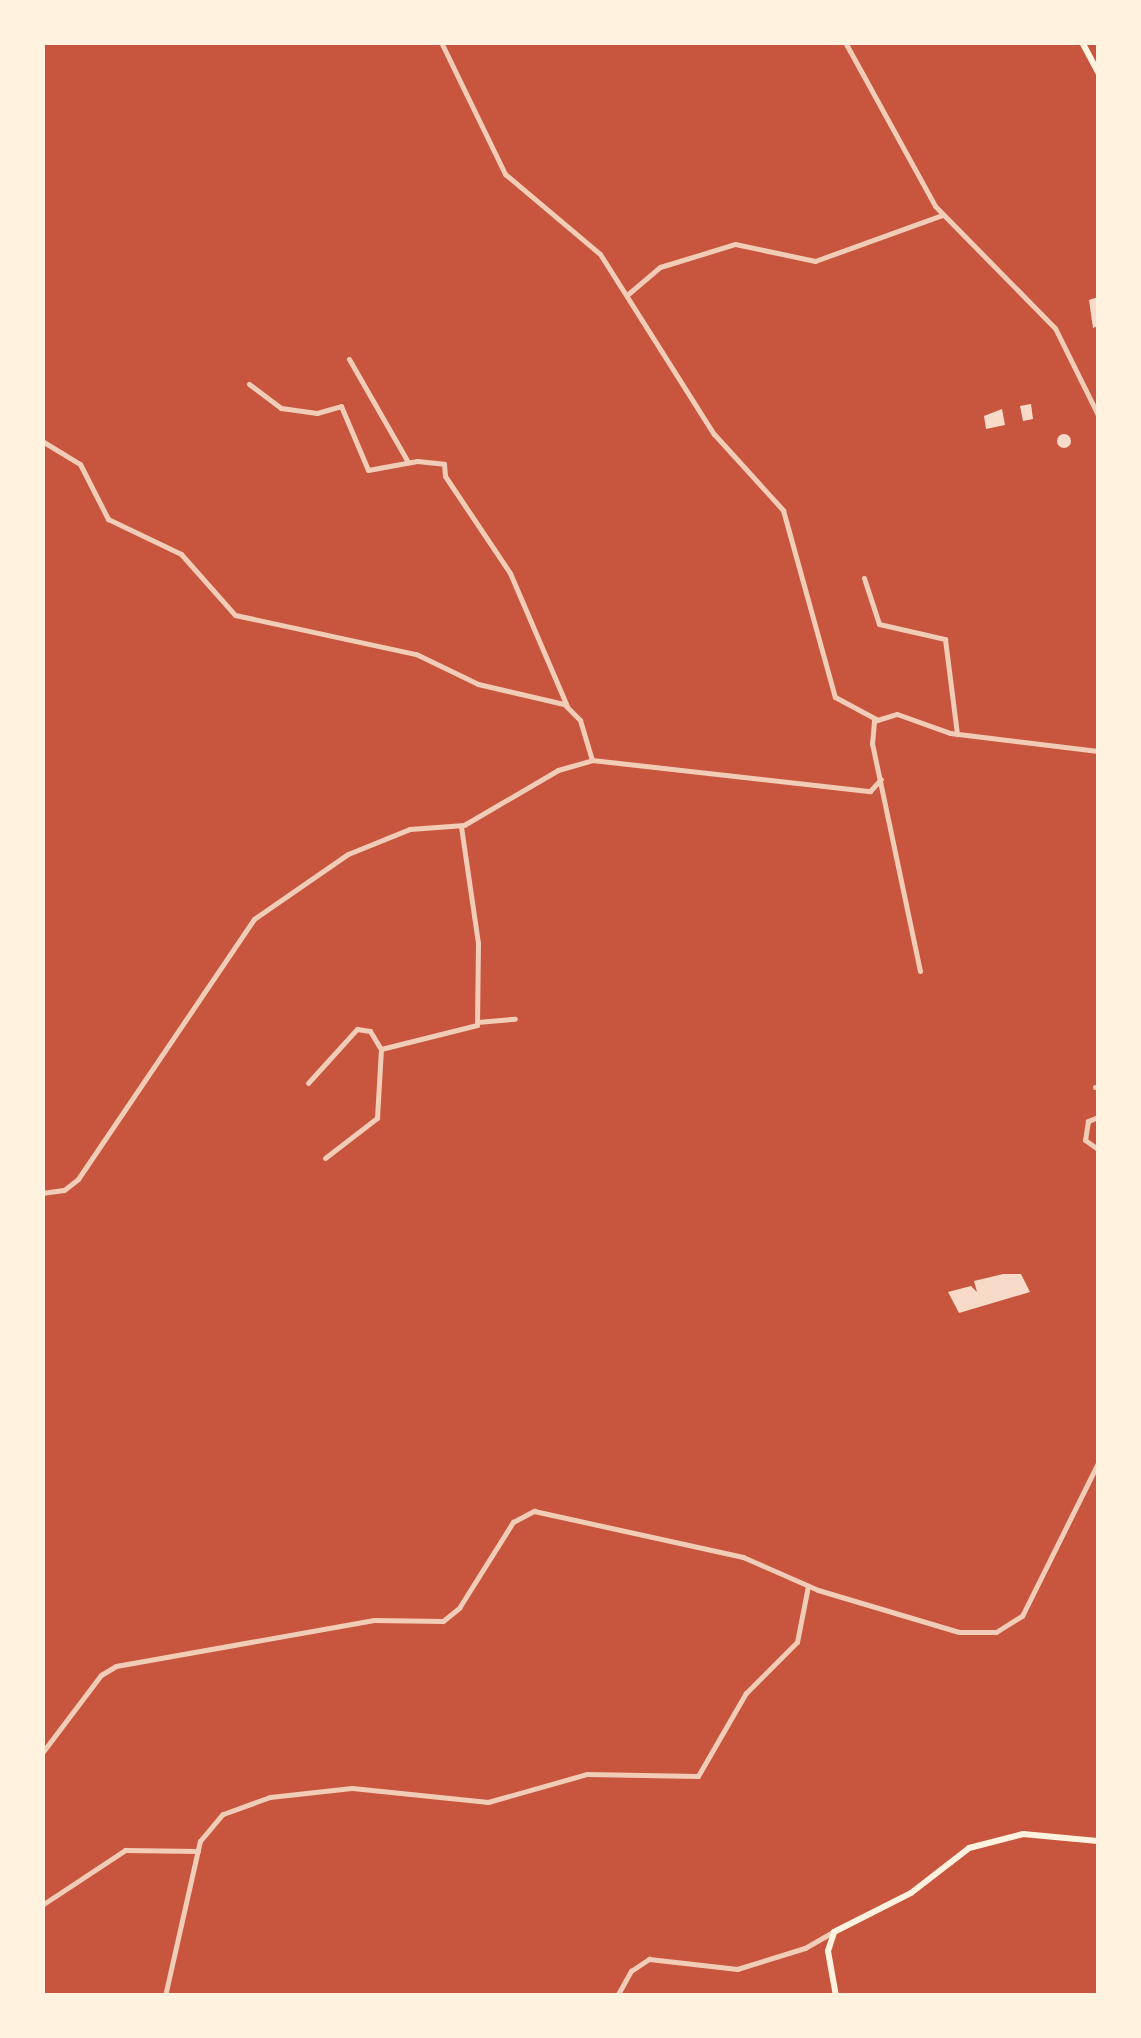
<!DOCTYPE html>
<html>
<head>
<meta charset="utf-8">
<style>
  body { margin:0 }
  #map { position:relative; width:1141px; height:2038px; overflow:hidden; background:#c8553d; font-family:"Noto Sans",sans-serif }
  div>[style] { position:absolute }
  .building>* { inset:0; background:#f7dbc8 }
  .round { border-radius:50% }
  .minor>* { height:5px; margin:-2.5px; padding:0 2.5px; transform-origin:2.5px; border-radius:2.5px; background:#f1ccb7 }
  .secondary>* { height:6px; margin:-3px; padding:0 3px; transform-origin:3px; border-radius:3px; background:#fff3e0 }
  span { translate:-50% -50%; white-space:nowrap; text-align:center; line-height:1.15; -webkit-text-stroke:10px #fff3e0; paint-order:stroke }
  .frame { position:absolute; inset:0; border:45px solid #fff3e0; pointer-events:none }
</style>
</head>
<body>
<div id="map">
  <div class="building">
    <i style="clip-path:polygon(1098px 297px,1098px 326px,1093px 328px,1089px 300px)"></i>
    <i style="clip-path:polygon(1031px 404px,1033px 419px,1023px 421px,1020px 406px)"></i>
    <i style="clip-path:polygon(1002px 409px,1005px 425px,986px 429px,984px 416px)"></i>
    <i class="round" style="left:1057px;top:434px;width:14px;height:14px"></i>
    <i style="clip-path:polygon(1003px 1274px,1021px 1274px,1030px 1292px,959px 1313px,948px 1292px,971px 1286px,977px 1292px,974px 1281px)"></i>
  </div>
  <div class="minor">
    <i style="left:441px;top:42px;width:147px;rotate:64.1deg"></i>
    <i style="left:505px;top:174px;width:124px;rotate:40.1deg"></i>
    <i style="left:600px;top:254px;width:213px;rotate:57.7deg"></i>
    <i style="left:714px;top:434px;width:103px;rotate:47.8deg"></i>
    <i style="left:783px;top:510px;width:194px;rotate:74.5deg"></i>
    <i style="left:835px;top:697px;width:47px;rotate:28.2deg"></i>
    <i style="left:845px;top:42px;width:187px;rotate:61.2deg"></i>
    <i style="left:935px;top:206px;width:171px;rotate:45.5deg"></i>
    <i style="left:1055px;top:328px;width:97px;rotate:63.7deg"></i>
    <i style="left:627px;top:295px;width:43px;rotate:-40.3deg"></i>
    <i style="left:660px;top:267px;width:78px;rotate:-17deg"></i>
    <i style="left:735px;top:244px;width:82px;rotate:12deg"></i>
    <i style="left:815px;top:261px;width:135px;rotate:-19.9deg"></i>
    <i style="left:349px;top:359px;width:119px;rotate:60.2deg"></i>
    <i style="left:249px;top:384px;width:40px;rotate:37deg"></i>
    <i style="left:281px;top:408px;width:36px;rotate:8deg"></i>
    <i style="left:317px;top:413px;width:25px;rotate:-16deg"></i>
    <i style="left:341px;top:406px;width:69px;rotate:67.1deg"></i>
    <i style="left:368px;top:470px;width:50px;rotate:-10.4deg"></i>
    <i style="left:417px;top:461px;width:27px;rotate:6deg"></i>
    <i style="left:444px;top:464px;width:12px;rotate:85deg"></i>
    <i style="left:445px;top:476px;width:117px;rotate:56.2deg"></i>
    <i style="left:510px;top:573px;width:145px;rotate:66.8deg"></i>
    <i style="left:42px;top:441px;width:44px;rotate:31.2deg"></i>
    <i style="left:80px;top:464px;width:62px;rotate:63deg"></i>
    <i style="left:108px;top:519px;width:81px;rotate:25.6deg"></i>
    <i style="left:181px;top:554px;width:81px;rotate:48.5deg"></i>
    <i style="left:235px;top:615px;width:185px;rotate:12.2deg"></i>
    <i style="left:416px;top:654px;width:69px;rotate:25.8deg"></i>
    <i style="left:478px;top:684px;width:88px;rotate:13.1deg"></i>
    <i style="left:564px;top:704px;width:23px;rotate:45deg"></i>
    <i style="left:580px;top:720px;width:42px;rotate:73.3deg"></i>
    <i style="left:864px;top:578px;width:48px;rotate:71.9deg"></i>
    <i style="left:879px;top:624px;width:68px;rotate:12.8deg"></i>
    <i style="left:945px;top:639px;width:96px;rotate:82.8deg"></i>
    <i style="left:920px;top:971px;width:232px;rotate:-101.9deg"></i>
    <i style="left:872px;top:744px;width:23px;rotate:-85deg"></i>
    <i style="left:874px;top:721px;width:24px;rotate:-17deg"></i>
    <i style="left:897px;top:714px;width:56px;rotate:19.7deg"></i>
    <i style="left:950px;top:733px;width:149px;rotate:6.9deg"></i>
    <i style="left:477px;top:1022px;width:38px;rotate:-5deg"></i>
    <i style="left:308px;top:1083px;width:73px;rotate:-47.8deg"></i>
    <i style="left:357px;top:1029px;width:13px;rotate:9deg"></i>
    <i style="left:370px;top:1031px;width:21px;rotate:59deg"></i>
    <i style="left:1095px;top:1087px;width:3px"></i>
    <i style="left:1098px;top:1117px;width:11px;rotate:158deg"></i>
    <i style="left:1088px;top:1121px;width:19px;rotate:99deg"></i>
    <i style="left:1085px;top:1140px;width:16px;rotate:35deg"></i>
    <i style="left:325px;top:1158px;width:66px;rotate:-37.6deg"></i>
    <i style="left:377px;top:1118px;width:69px;rotate:-86.7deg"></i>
    <i style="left:381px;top:1049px;width:99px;rotate:-14deg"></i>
    <i style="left:477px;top:1025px;width:82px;rotate:-89.3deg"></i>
    <i style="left:478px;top:943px;width:118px;rotate:-98.3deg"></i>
    <i style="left:42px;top:1193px;width:22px;rotate:-8deg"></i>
    <i style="left:64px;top:1190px;width:18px;rotate:-38deg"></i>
    <i style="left:78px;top:1179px;width:314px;rotate:-55.9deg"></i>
    <i style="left:254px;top:919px;width:114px;rotate:-34.7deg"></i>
    <i style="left:348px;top:854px;width:67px;rotate:-22deg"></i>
    <i style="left:410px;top:829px;width:54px;rotate:-4.2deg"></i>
    <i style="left:464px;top:825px;width:109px;rotate:-30.3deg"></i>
    <i style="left:558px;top:770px;width:35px;rotate:-16deg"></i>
    <i style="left:592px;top:760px;width:280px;rotate:6.4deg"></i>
    <i style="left:870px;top:791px;width:16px;rotate:-47deg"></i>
    <i style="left:42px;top:1753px;width:98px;rotate:-52.9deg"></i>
    <i style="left:101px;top:1675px;width:17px;rotate:-31deg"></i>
    <i style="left:116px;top:1666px;width:262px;rotate:-10.1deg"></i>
    <i style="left:374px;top:1620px;width:69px;rotate:0.8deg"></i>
    <i style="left:443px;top:1621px;width:21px;rotate:-39deg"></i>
    <i style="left:459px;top:1608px;width:102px;rotate:-57.9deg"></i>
    <i style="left:513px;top:1522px;width:24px;rotate:-28deg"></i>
    <i style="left:534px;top:1511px;width:214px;rotate:12.4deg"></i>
    <i style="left:743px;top:1557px;width:82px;rotate:23.7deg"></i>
    <i style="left:818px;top:1590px;width:147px;rotate:16.6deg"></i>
    <i style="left:959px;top:1632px;width:37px"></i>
    <i style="left:996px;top:1632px;width:31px;rotate:-32deg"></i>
    <i style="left:1022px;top:1616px;width:171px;rotate:-63.6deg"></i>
    <i style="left:42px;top:1905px;width:100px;rotate:-33.5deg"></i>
    <i style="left:125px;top:1850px;width:73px;rotate:0.8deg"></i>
    <i style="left:165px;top:1996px;width:159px;rotate:-77.3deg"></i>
    <i style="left:200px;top:1841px;width:35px;rotate:-50deg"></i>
    <i style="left:223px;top:1814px;width:50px;rotate:-19.9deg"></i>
    <i style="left:270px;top:1797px;width:82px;rotate:-6.3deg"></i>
    <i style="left:352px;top:1788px;width:137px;rotate:5.9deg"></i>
    <i style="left:488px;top:1802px;width:103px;rotate:-15.8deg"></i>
    <i style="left:587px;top:1774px;width:111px;rotate:1deg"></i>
    <i style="left:698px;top:1776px;width:96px;rotate:-60deg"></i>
    <i style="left:746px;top:1693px;width:72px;rotate:-45deg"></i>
    <i style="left:797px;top:1642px;width:57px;rotate:-78.9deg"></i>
    <i style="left:617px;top:1996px;width:29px;rotate:-61deg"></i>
    <i style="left:631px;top:1971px;width:22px;rotate:-34deg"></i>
    <i style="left:649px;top:1959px;width:89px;rotate:6.5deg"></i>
    <i style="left:737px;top:1969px;width:71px;rotate:-17.2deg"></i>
    <i style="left:805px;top:1948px;width:36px;rotate:-30deg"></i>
  </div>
  <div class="secondary">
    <i style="left:1082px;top:42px;width:34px;rotate:62deg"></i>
    <i style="left:836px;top:1996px;width:46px;rotate:-100.1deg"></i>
    <i style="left:828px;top:1951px;width:20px;rotate:-72deg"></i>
    <i style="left:834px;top:1932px;width:86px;rotate:-26.9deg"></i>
    <i style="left:911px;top:1893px;width:73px;rotate:-37.8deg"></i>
    <i style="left:969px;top:1848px;width:56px;rotate:-14.5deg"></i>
    <i style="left:1023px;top:1834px;width:75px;rotate:5.3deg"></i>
  </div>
  <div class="frame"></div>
</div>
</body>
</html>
